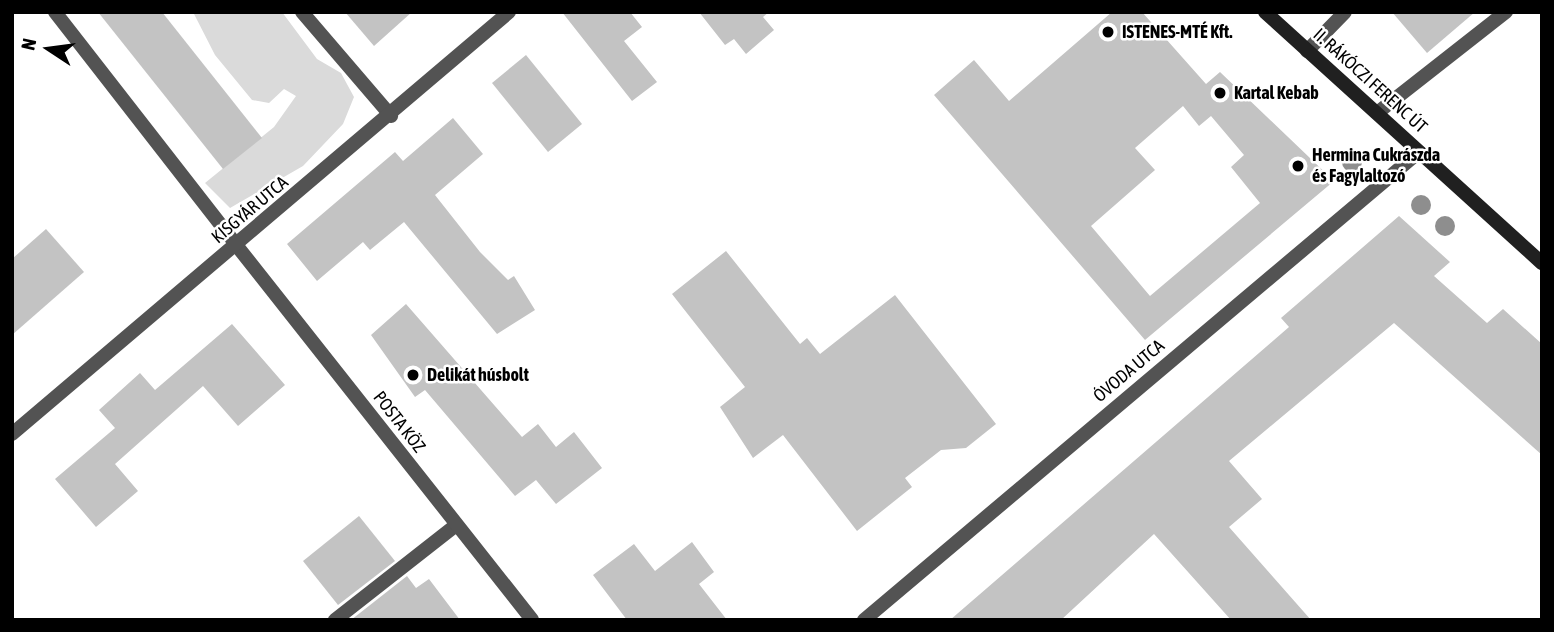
<!DOCTYPE html>
<html>
<head>
<meta charset="utf-8">
<style>
  body { margin:0 }
  #map { position:relative; width:1554px; height:632px; overflow:hidden; background:#fff; font-family:"Asap Condensed",sans-serif }
  div>[style] { position:absolute }
  .green>* { inset:0; background:#dadada }
  .building>* { inset:0; background:#c3c3c3 }
  .service>* { height:14px; margin:-7px; padding:0 7px; transform-origin:7px; border-radius:7px; background:#535353 }
  .minor>* { height:14px; margin:-7px; padding:0 7px; transform-origin:7px; border-radius:7px; background:#535353 }
  .secondary>* { height:14px; margin:-7px; padding:0 7px; transform-origin:7px; border-radius:7px; background:#202020 }
  .trees>* { width:20px; height:20px; margin:-10px; border-radius:50%; background:#8e8e8e }
  .dots>* { width:19px; height:19px; translate:-50% -50%; box-sizing:border-box; border:4px solid #fff; border-radius:50% }
  span { translate:-50% -50%; white-space:nowrap; text-align:center; line-height:1.15; -webkit-text-stroke:5px #fff; paint-order:stroke }
  .poi-label { font-size:18px; color:#000; font-weight:700 }
  .left { translate:0 -50%; text-align:left }
  .street-label { font-size:18px; color:#000 }
  .frame { position:absolute; inset:0; border:14px solid #000; pointer-events:none }
  .north { position:absolute; left:14px; top:14px; width:70px; height:70px; -webkit-text-stroke:5px #fff; paint-order:stroke; rotate:283deg; font-size:19px; font-weight:700; line-height:28px; text-align:center; color:#000 }
  .north::after { content:''; display:block; margin:auto; width:24px; height:32px; background:#000; clip-path:polygon(50% 0,100% 100%,50% 72%,0 100%) }
</style>
</head>
<body>
<div id="map">
  <div class="green">
    <i style="clip-path:polygon(193px 12px,282px 12px,317px 59px,341px 73px,354px 97px,343px 124px,303px 166px,230px 208px,205px 183px,274px 127px,296px 96px,284px 89px,269px 103px,252px 100px,215px 55px)"></i>
  </div>
  <div class="building">
    <i style="clip-path:polygon(98px 12px,162px 12px,262px 138px,223px 169px)"></i>
    <i style="clip-path:polygon(345px 12px,412px 12px,374px 46px)"></i>
    <i style="clip-path:polygon(562px 12px,630px 12px,642px 27px,624px 41px,657px 82px,632px 101px)"></i>
    <i style="clip-path:polygon(699px 12px,769px 12px,763px 17px,774px 30px,746px 54px,734px 39px,725px 45px)"></i>
    <i style="clip-path:polygon(evenodd,1112px 12px,1142px 12px,1206px 84px,1220px 72px,1334px 181px,1145px 340px,934px 95px,974px 60px,1009px 101px,1112px 12px,1183px 106px,1199px 126px,1211px 116px,1244px 155px,1231px 167px,1260px 203px,1150px 296px,1091px 226px,1155px 170px,1135px 148px,1183px 106px)"></i>
    <i style="clip-path:polygon(1392px 12px,1475px 12px,1427px 53px)"></i>
    <i style="clip-path:polygon(526px 55px,582px 124px,548px 152px,492px 83px)"></i>
    <i style="clip-path:polygon(453px 118px,483px 154px,435px 195px,480px 252px,508px 280px,514px 276px,535px 310px,497px 334px,404px 222px,370px 250px,363px 242px,317px 281px,287px 244px,395px 152px,403px 161px)"></i>
    <i style="clip-path:polygon(1399px 216px,1450px 262px,1434px 276px,1487px 323px,1503px 309px,1542px 344px,1542px 455px,1394px 323px,1229px 461px,1262px 499px,1229px 527px,1311px 620px,1231px 620px,1154px 534px,1061px 620px,950px 620px,1289px 327px,1281px 318px)"></i>
    <i style="clip-path:polygon(46px 229px,84px 272px,12px 335px,12px 259px)"></i>
    <i style="clip-path:polygon(726px 251px,800px 344px,807px 338px,820px 354px,895px 295px,996px 424px,966px 448px,941px 450px,905px 478px,912px 487px,857px 531px,783px 435px,753px 458px,720px 407px,745px 387px,672px 294px)"></i>
    <i style="clip-path:polygon(406px 304px,522px 437px,538px 424px,556px 447px,574px 432px,602px 468px,556px 504px,536px 480px,515px 496px,425px 390px,415px 397px,371px 335px)"></i>
    <i style="clip-path:polygon(232px 324px,285px 385px,238px 426px,203px 386px,115px 464px,138px 491px,96px 527px,55px 479px,115px 428px,99px 410px,140px 373px,155px 390px)"></i>
    <i style="clip-path:polygon(359px 516px,395px 561px,338px 605px,303px 561px)"></i>
    <i style="clip-path:polygon(692px 542px,714px 572px,699px 584px,727px 620px,627px 620px,593px 575px,634px 544px,655px 571px)"></i>
    <i style="clip-path:polygon(407px 576px,416px 588px,429px 579px,460px 620px,351px 620px)"></i>
  </div>
  <div class="service">
    <i style="left:55px;top:12px;width:296px;rotate:52.1deg"></i>
    <i style="left:302px;top:12px;width:137px;rotate:49.4deg"></i>
    <i style="left:1307px;top:51px;width:54px;rotate:-45.7deg"></i>
    <i style="left:1377px;top:113px;width:164px;rotate:-38.1deg"></i>
    <i style="left:335px;top:620px;width:152px;rotate:-38.1deg"></i>
  </div>
  <div class="minor">
    <i style="left:237px;top:246px;width:476px;rotate:51.7deg"></i>
    <i style="left:12px;top:434px;width:652px;rotate:-40.33deg"></i>
    <i style="left:864px;top:620px;width:726px;rotate:-40.14deg"></i>
  </div>
  <div class="secondary">
    <i style="left:1265px;top:12px;width:374px;rotate:42.2deg"></i>
  </div>
  <div class="trees">
    <i style="left:1352px;top:162px"></i>
    <i style="left:1421px;top:205px"></i>
    <i style="left:1445px;top:226px"></i>
  </div>
  <div class="dots">
    <i style="left:1108px;top:32px;background:#000"></i>
    <i style="left:1220px;top:93px;background:#000"></i>
    <i style="left:1298px;top:166px;background:#000"></i>
    <i style="left:413px;top:375px;background:#000"></i>
  </div>
  <div class="poi-label">
    <span class="left" style="left:1122px;top:32px">ISTENES-MTÉ Kft.</span>
    <span class="left" style="left:1234px;top:93px">Kartal Kebab</span>
    <span class="left" style="left:1312px;top:166px">Hermina Cukrászda<br>és Fagylaltozó</span>
    <span class="left" style="left:427px;top:375px">Delikát húsbolt</span>
  </div>
  <div class="street-label">
    <span style="left:1370px;top:81px;rotate:42deg">II. RÁKÓCZI FERENC ÚT</span>
    <span style="left:250px;top:210px;rotate:-40deg">KISGYÁR UTCA</span>
    <span style="left:1129px;top:371px;rotate:-40deg">ÓVODA UTCA</span>
    <span style="left:399px;top:422px;rotate:52deg">POSTA KÖZ</span>
  </div>
  <div class="frame"></div>
  <div class="north">N</div>
</div>
</body>
</html>
